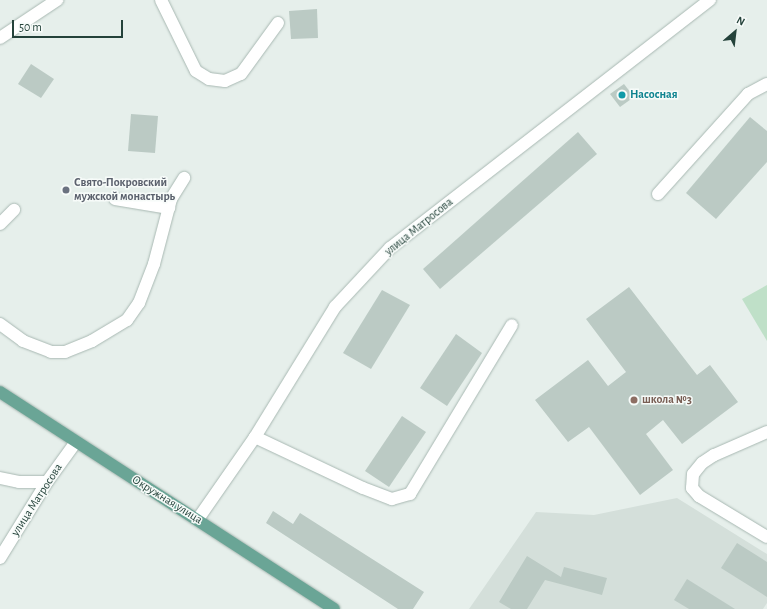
<!DOCTYPE html>
<html>
<head>
<meta charset="utf-8">
<style>
  body { margin:0 }
  #map { position:relative; width:767px; height:609px; overflow:hidden; background:#e6efeb; font-family:"Alegreya Sans",sans-serif }
  div>[style] { position:absolute }
  .built>* { inset:0; background:#d4dfda }
  .green>* { inset:0; background:#bfe0c8 }
  .building>* { inset:0; background:#bbcac4 }
  .roads { filter:drop-shadow(0 0 1px #a8b8b2) drop-shadow(0 0 1px #a8b8b2) }
  .minor>* { height:12px; margin:-6px; padding:0 6px; transform-origin:6px; border-radius:6px; background:#fff }
  .major>* { height:12px; margin:-6px; padding:0 6px; transform-origin:6px; border-radius:6px; background:#6aa596 }
  .dots>* { width:11px; height:11px; translate:-50% -50%; box-sizing:border-box; border:2px solid #f7fbf9; border-radius:50% }
  span { translate:-50% -50%; white-space:nowrap; text-align:center; line-height:1.15; -webkit-text-stroke:3px #f7fbf9; paint-order:stroke }
  .culture-label { font-size:12px; color:#0d838f; font-weight:700 }
  .left { translate:0 -50%; text-align:left }
  .worship-label { font-size:12px; color:#5b616d; font-weight:700 }
  .street-label { font-size:12px; color:#24423a }
  .education-label { font-size:12px; color:#785e54; font-weight:700 }
  .north { position:absolute; left:715px; top:12px; width:40px; height:40px; -webkit-text-stroke:3px #f7fbf9; paint-order:stroke; rotate:28deg; font-size:11px; font-weight:700; line-height:16px; text-align:center; color:#24423a }
  .north::after { content:''; display:block; margin:auto; width:14px; height:18px; background:#24423a; clip-path:polygon(50% 0,100% 100%,50% 72%,0 100%) }
  .scale { position:absolute; left:12px; top:20px; width:111px; height:18px; box-sizing:border-box; border:2px solid #24423a; border-top:0; padding-left:5px; font-size:12px; line-height:14px; white-space:nowrap; color:#24423a; -webkit-text-stroke:3px #f7fbf9; paint-order:stroke }
</style>
</head>
<body>
<div id="map">
  <div class="built">
    <i style="clip-path:polygon(677px 498px,767px 554px,767px 603px,763px 609px,469px 609px,536px 512px,594px 515px)"></i>
  </div>
  <div class="green">
    <i style="clip-path:polygon(767px 285px,767px 341px,742px 299px)"></i>
  </div>
  <div class="building">
    <i style="clip-path:polygon(317px 9px,318px 38px,291px 39px,289px 11px)"></i>
    <i style="clip-path:polygon(31px 64px,54px 79px,41px 98px,18px 84px)"></i>
    <i style="clip-path:polygon(624px 84px,634px 97px,620px 107px,610px 94px)"></i>
    <i style="clip-path:polygon(131px 114px,158px 116px,155px 153px,128px 151px)"></i>
    <i style="clip-path:polygon(750px 117px,767px 131px,767px 162px,716px 219px,686px 193px)"></i>
    <i style="clip-path:polygon(578px 132px,597px 154px,440px 289px,423px 269px)"></i>
    <i style="clip-path:polygon(629px 287px,697px 375px,710px 365px,738px 402px,682px 444px,663px 420px,646px 434px,673px 470px,640px 495px,589px 427px,568px 442px,535px 400px,588px 360px,608px 386px,626px 372px,586px 319px)"></i>
    <i style="clip-path:polygon(382px 290px,410px 305px,371px 369px,343px 353px)"></i>
    <i style="clip-path:polygon(456px 334px,482px 353px,447px 406px,420px 388px)"></i>
    <i style="clip-path:polygon(402px 416px,426px 432px,389px 487px,365px 471px)"></i>
    <i style="clip-path:polygon(273px 511px,293px 524px,300px 513px,424px 592px,413px 609px,398px 609px,266px 523px)"></i>
    <i style="clip-path:polygon(737px 543px,767px 562px,767px 597px,721px 568px)"></i>
    <i style="clip-path:polygon(527px 556px,561px 577px,564px 567px,607px 578px,602px 595px,545px 580px,527px 609px,511px 609px,499px 602px)"></i>
    <i style="clip-path:polygon(687px 579px,735px 609px,689px 609px,674px 600px)"></i>
  </div>
  <div class="roads">
    <div class="minor">
      <i style="left:161px;top:0;width:79px;rotate:63.8deg"></i>
      <i style="left:196px;top:71px;width:15px;rotate:32deg"></i>
      <i style="left:209px;top:79px;width:16px;rotate:7deg"></i>
      <i style="left:225px;top:81px;width:17px;rotate:-24deg"></i>
      <i style="left:241px;top:74px;width:63px;rotate:-54deg"></i>
      <i style="left:0;top:38px;width:69px;rotate:-33.7deg"></i>
      <i style="left:658px;top:194px;width:135px;rotate:-48deg"></i>
      <i style="left:748px;top:94px;width:21px;rotate:-28deg"></i>
      <i style="left:115px;top:199px;width:55px;rotate:9.5deg"></i>
      <i style="left:0;top:224px;width:20px;rotate:-45deg"></i>
      <i style="left:0;top:324px;width:29px;rotate:36deg"></i>
      <i style="left:23px;top:341px;width:30px;rotate:21deg"></i>
      <i style="left:51px;top:352px;width:14px"></i>
      <i style="left:65px;top:352px;width:29px;rotate:-22deg"></i>
      <i style="left:92px;top:341px;width:41px;rotate:-31deg"></i>
      <i style="left:127px;top:320px;width:21px;rotate:-55deg"></i>
      <i style="left:139px;top:303px;width:42px;rotate:-69deg"></i>
      <i style="left:154px;top:264px;width:67px;rotate:-75.3deg"></i>
      <i style="left:171px;top:199px;width:25px;rotate:-58deg"></i>
      <i style="left:767px;top:432px;width:58px;rotate:156.5deg"></i>
      <i style="left:714px;top:455px;width:14px;rotate:146deg"></i>
      <i style="left:702px;top:463px;width:14px;rotate:129deg"></i>
      <i style="left:693px;top:474px;width:14px;rotate:94deg"></i>
      <i style="left:692px;top:488px;width:11px;rotate:49deg"></i>
      <i style="left:699px;top:496px;width:79px;rotate:31.1deg"></i>
      <i style="left:255px;top:437px;width:119px;rotate:25.3deg"></i>
      <i style="left:363px;top:488px;width:31px;rotate:21deg"></i>
      <i style="left:392px;top:499px;width:19px;rotate:-16deg"></i>
      <i style="left:410px;top:494px;width:197px;rotate:-58.9deg"></i>
      <i style="left:0;top:478px;width:19px;rotate:12deg"></i>
      <i style="left:19px;top:482px;width:28px"></i>
      <i style="left:198px;top:519px;width:100px;rotate:-55.2deg"></i>
      <i style="left:255px;top:437px;width:153px;rotate:-58.4deg"></i>
      <i style="left:335px;top:307px;width:81px;rotate:-47deg"></i>
      <i style="left:390px;top:248px;width:405px;rotate:-37.8deg"></i>
      <i style="left:0;top:558px;width:89px;rotate:-58.3deg"></i>
      <i style="left:47px;top:482px;width:49px;rotate:-54.1deg"></i>
    </div>
    <div class="major">
      <i style="left:0;top:392px;width:398px;rotate:33deg"></i>
    </div>
  </div>
  <div class="dots">
    <i style="left:622px;top:95px;background:#0f9aa8"></i>
    <i style="left:66px;top:190px;background:#6b7280"></i>
    <i style="left:634px;top:400px;background:#8d6e63"></i>
  </div>
  <div class="culture-label">
    <span class="left" style="left:630px;top:95px">Насосная</span>
  </div>
  <div class="worship-label">
    <span class="left" style="left:74px;top:190px">Свято-Покровский<br>мужской монастырь</span>
  </div>
  <div class="street-label">
    <span style="left:419px;top:227px;rotate:-39deg">улица Матросова</span>
    <span style="left:37px;top:500px;rotate:-57deg">улица Матросова</span>
    <span style="left:167px;top:500px;rotate:32deg">Окружная улица</span>
  </div>
  <div class="education-label">
    <span class="left" style="left:642px;top:400px">школа №3</span>
  </div>
  <div class="north">N</div>
  <div class="scale">50 m</div>
</div>
</body>
</html>
